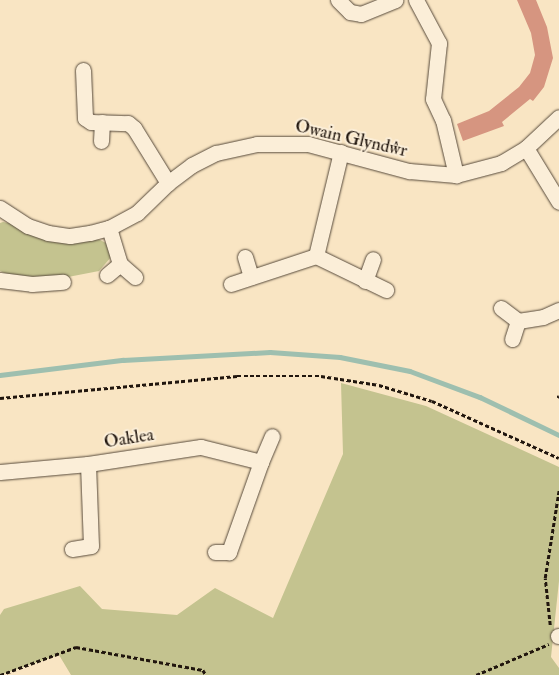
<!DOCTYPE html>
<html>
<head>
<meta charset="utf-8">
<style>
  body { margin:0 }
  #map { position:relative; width:559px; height:675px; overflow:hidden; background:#f9e5c3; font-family:"IM FELL Double Pica",serif }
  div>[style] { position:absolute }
  .green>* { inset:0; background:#c4c38f }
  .stream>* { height:4.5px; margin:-2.25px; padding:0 2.25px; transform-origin:2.25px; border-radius:2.25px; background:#9ebfaf }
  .building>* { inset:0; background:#d69580 }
  .path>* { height:2.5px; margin-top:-1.25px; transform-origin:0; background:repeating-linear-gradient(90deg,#21160e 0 4px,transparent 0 6.5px) }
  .roads { filter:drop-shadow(0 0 1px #574a3b) drop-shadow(0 0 1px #574a3b) }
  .minor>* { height:15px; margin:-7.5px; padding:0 7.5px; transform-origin:7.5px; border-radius:7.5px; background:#fbeed8 }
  span { translate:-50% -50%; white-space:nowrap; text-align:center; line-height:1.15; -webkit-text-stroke:4px #fbeed8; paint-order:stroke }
  .street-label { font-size:18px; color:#21160e }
</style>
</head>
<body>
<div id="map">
  <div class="green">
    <i style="clip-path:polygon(3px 222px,100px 240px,106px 243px,112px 256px,99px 271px,68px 277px,45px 280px,9px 275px,0 271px,0 223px)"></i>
    <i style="clip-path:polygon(341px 383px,426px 406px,559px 467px,559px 581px,551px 657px,559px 668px,559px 675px,71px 675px,59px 655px,0 675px,0 615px,4px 609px,80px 586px,102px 609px,177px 615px,215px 588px,273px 618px,343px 454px)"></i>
  </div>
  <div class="stream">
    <i style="left:0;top:375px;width:124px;rotate:-7deg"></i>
    <i style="left:123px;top:360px;width:147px;rotate:-3.1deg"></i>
    <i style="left:270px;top:352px;width:70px;rotate:4.1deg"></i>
    <i style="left:340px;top:357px;width:71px;rotate:11.3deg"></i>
    <i style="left:410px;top:371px;width:75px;rotate:20.4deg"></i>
    <i style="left:480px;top:397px;width:88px;rotate:25.7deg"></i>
  </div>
  <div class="building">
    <i style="clip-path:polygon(517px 0,536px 0,547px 27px,553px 58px,544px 87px,533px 101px,530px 99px,502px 122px,504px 126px,463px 141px,457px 124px,489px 111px,519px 87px,530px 73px,535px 55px,531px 33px)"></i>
  </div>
  <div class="path">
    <i style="left:557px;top:397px;width:2px;rotate:-27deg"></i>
    <i style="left:0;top:398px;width:238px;rotate:-5.3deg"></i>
    <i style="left:237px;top:376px;width:84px"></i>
    <i style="left:321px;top:376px;width:59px;rotate:8.8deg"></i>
    <i style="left:379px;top:385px;width:55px;rotate:16.8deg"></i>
    <i style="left:432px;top:401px;width:139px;rotate:24.2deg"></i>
    <i style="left:550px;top:625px;width:47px;rotate:-96.1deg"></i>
    <i style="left:545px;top:578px;width:89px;rotate:-81deg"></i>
    <i style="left:0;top:675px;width:81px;rotate:-20.2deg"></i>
    <i style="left:76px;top:647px;width:129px;rotate:10.3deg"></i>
    <i style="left:203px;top:670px;width:6px;rotate:59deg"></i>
    <i style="left:476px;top:675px;width:79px;rotate:-23deg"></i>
  </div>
  <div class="roads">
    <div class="minor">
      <i style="left:338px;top:0;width:17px;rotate:45deg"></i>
      <i style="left:350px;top:12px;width:11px;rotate:10deg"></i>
      <i style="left:361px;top:14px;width:37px;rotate:-22deg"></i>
      <i style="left:416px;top:0;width:49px;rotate:61.9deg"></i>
      <i style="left:439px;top:43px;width:56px;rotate:96.1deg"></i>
      <i style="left:433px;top:99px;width:23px;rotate:65deg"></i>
      <i style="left:443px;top:120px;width:57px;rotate:76.7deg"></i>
      <i style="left:83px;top:70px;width:48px;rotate:87.6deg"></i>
      <i style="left:85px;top:118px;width:7px;rotate:34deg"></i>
      <i style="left:91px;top:122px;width:37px;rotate:2deg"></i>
      <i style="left:128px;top:123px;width:8px;rotate:40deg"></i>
      <i style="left:134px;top:128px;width:65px;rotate:58.3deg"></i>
      <i style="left:101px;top:141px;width:19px;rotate:-87deg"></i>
      <i style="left:526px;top:148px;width:63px;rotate:58.6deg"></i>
      <i style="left:0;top:208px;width:33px;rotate:33deg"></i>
      <i style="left:28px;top:226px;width:21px;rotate:19deg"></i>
      <i style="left:48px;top:233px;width:22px;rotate:8deg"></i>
      <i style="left:70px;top:236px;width:20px;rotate:-9deg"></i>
      <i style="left:90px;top:233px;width:20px;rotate:-15deg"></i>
      <i style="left:109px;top:228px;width:32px;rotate:-28deg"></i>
      <i style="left:137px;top:213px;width:43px;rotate:-44.1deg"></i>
      <i style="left:168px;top:183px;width:30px;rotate:-37deg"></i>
      <i style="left:192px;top:165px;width:27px;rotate:-27deg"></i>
      <i style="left:216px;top:153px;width:42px;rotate:-12.4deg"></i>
      <i style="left:257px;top:144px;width:51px"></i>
      <i style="left:308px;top:144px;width:105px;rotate:15deg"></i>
      <i style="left:409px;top:171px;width:47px;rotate:4.9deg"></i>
      <i style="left:456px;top:175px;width:47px;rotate:-14.9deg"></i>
      <i style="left:501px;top:163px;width:29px;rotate:-31deg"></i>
      <i style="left:526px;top:148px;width:45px;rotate:-43.2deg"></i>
      <i style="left:109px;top:228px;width:38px;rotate:73deg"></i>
      <i style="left:120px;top:264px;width:20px;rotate:41deg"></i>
      <i style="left:316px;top:256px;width:107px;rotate:-76.5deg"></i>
      <i style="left:245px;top:257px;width:21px;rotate:73deg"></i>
      <i style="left:107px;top:275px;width:17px;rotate:-40deg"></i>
      <i style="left:0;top:280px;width:32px;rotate:7deg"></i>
      <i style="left:32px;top:284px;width:31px;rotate:-4deg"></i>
      <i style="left:365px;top:281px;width:23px;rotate:-70deg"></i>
      <i style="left:231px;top:284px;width:89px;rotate:-18.2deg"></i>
      <i style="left:316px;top:256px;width:78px;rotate:25.9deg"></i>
      <i style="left:501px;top:308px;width:21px;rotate:37deg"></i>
      <i style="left:518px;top:321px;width:19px;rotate:108deg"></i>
      <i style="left:518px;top:321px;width:25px;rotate:-9deg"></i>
      <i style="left:543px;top:317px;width:17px;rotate:-24deg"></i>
      <i style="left:261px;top:462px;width:28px;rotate:-67deg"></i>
      <i style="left:0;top:472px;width:88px;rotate:-5.2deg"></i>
      <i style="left:88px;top:464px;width:114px;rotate:-8.6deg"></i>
      <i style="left:201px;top:447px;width:62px;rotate:14deg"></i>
      <i style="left:261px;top:462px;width:96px;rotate:109.6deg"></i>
      <i style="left:229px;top:552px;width:14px;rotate:180deg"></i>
      <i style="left:72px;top:549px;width:19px;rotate:-9deg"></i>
      <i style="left:91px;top:546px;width:82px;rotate:-92.1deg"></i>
      <i style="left:558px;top:636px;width:1px"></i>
    </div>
  </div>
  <div class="street-label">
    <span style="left:351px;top:139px;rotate:13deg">Owain Glyndŵr</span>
    <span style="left:129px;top:439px;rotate:-9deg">Oaklea</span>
  </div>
</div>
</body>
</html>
